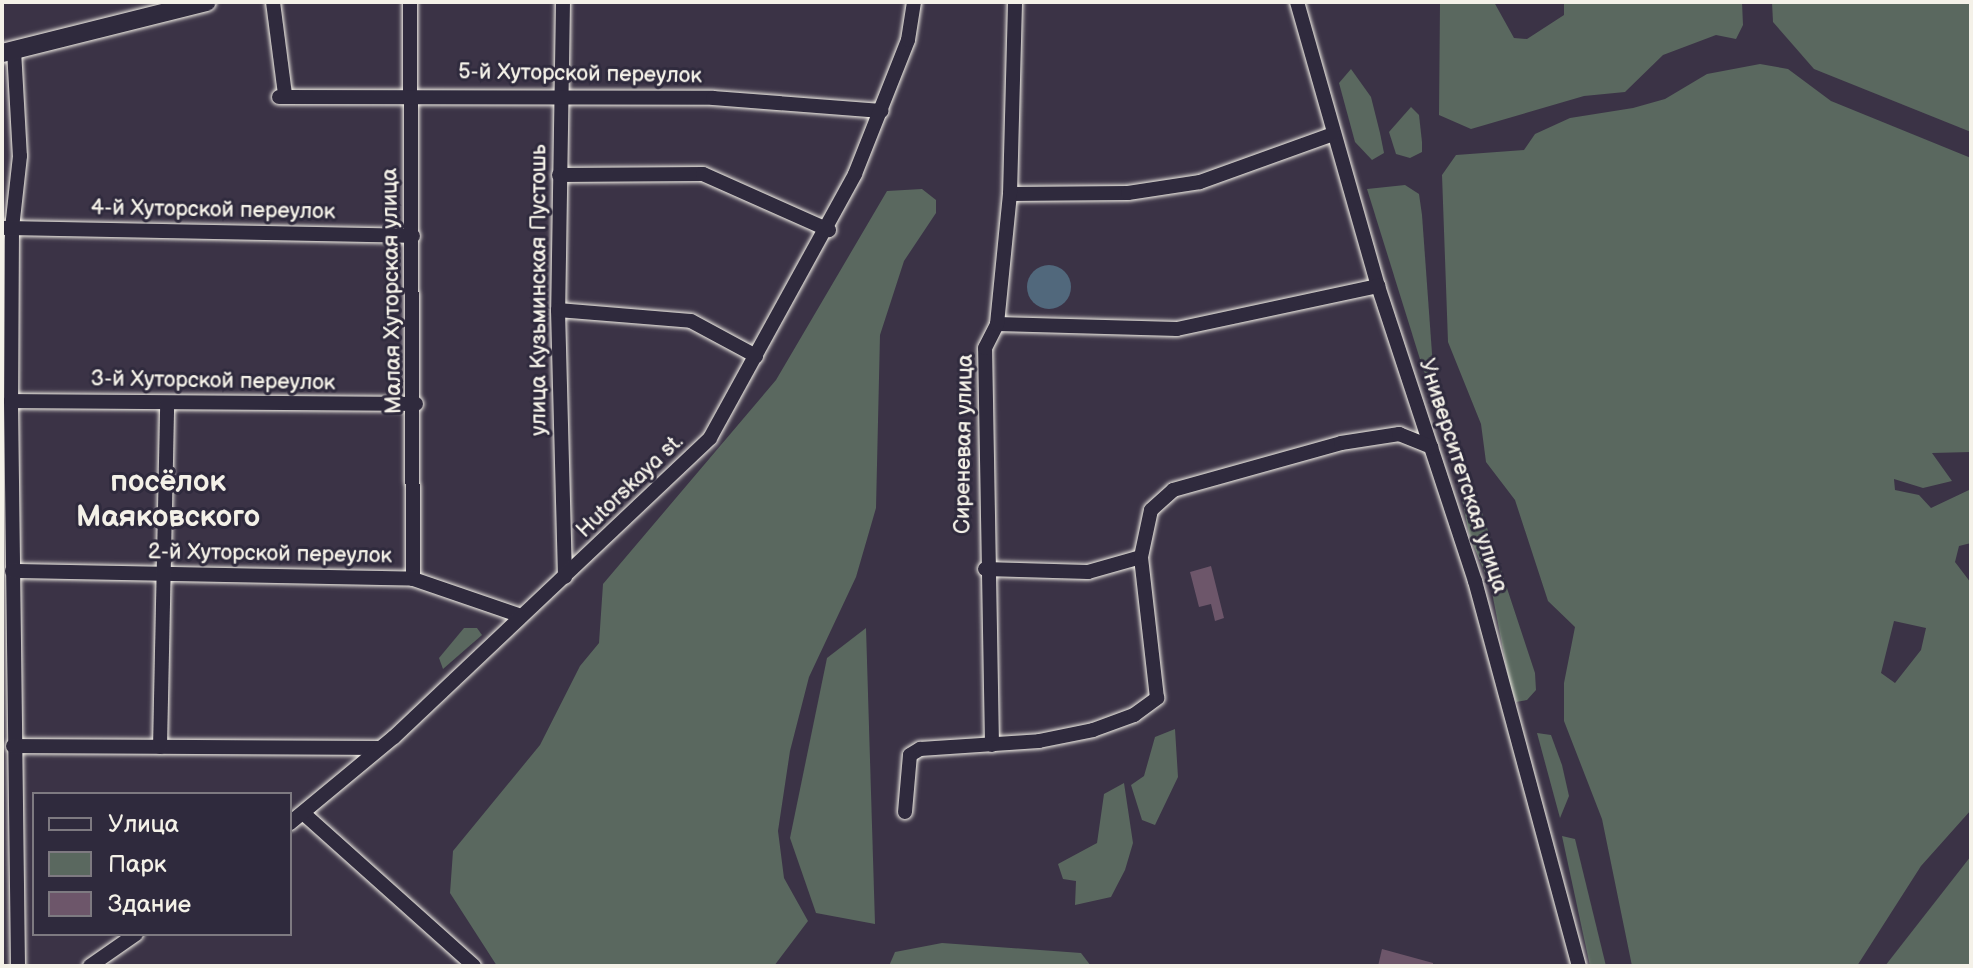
<!DOCTYPE html>
<html>
<head>
<meta charset="utf-8">
<style>
  body { margin:0 }
  #map { position:relative; width:1973px; height:968px; overflow:hidden; background:#3b3346; font-family:"Balsamiq Sans",sans-serif }
  div>[style] { position:absolute }
  .green>* { inset:0; background:#5a685f }
  .water>* { inset:0; background:#51687c }
  .round { border-radius:50% }
  .building>* { inset:0; background:#6d566a }
  .roads { filter:drop-shadow(0 0 2px #f4f1e8) drop-shadow(0 0 2px #f4f1e8) }
  .minor>* { height:14px; margin:-7px; padding:0 7px; transform-origin:7px; border-radius:7px; background:#2f2a3d }
  .tertiary>* { height:18px; margin:-9px; padding:0 9px; transform-origin:9px; border-radius:9px; background:#2f2a3d }
  span { translate:-50% -50%; white-space:nowrap; text-align:center; line-height:1.15; -webkit-text-stroke:6px #2f2a3d; paint-order:stroke }
  .street-label { font-size:22px; color:#f4f1e8 }
  .district-label { font-size:30px; color:#f4f1e8; font-weight:700 }
  .frame { position:absolute; inset:0; border:4px solid #f4f1e8; pointer-events:none }
  .legend { position:absolute; left:32px; top:792px; width:260px; height:144px; box-sizing:border-box; background:#2f2a3d; border:2px solid #7e7a81; margin:0; padding:10px 14px; list-style:none; font-size:24px; color:#f4f1e8 }
  .legend li { display:flex; align-items:center; gap:16px; height:40px }
  .legend b { width:40px; border:2px solid #7e7a81 }
</style>
</head>
<body>
<div id="map">
  <div class="green">
    <i style="clip-path:polygon(1440px 2px,1494px 2px,1514px 38px,1527px 39px,1564px 15px,1564px 2px,1742px 2px,1743px 25px,1736px 39px,1716px 35px,1663px 55px,1625px 92px,1584px 96px,1471px 129px,1439px 115px)"></i>
    <i style="clip-path:polygon(1772px 2px,1971px 2px,1971px 132px,1814px 69px,1773px 22px)"></i>
    <i style="clip-path:polygon(evenodd,1760px 64px,1788px 69px,1831px 101px,1971px 158px,1971px 452px,1932px 453px,1952px 481px,1923px 488px,1894px 479px,1895px 490px,1919px 495px,1931px 508px,1969px 490px,1971px 497px,1971px 543px,1959px 546px,1955px 562px,1971px 583px,1971px 810px,1921px 866px,1857px 966px,1632px 966px,1602px 819px,1564px 721px,1564px 683px,1575px 627px,1548px 601px,1515px 500px,1486px 462px,1481px 424px,1448px 342px,1442px 175px,1456px 155px,1524px 150px,1535px 134px,1570px 118px,1633px 108px,1665px 99px,1707px 74px,1760px 64px,1894px 621px,1926px 628px,1921px 650px,1895px 683px,1881px 673px,1894px 621px)"></i>
    <i style="clip-path:polygon(1351px 69px,1371px 97px,1380px 133px,1384px 153px,1372px 160px,1355px 142px,1339px 83px)"></i>
    <i style="clip-path:polygon(1411px 107px,1419px 115px,1422px 142px,1422px 152px,1410px 158px,1396px 154px,1389px 132px)"></i>
    <i style="clip-path:polygon(1405px 185px,1419px 194px,1422px 215px,1434px 381px,1424px 372px,1367px 189px)"></i>
    <i style="clip-path:polygon(922px 189px,936px 200px,936px 213px,904px 261px,880px 335px,876px 508px,856px 577px,809px 677px,790px 751px,778px 831px,784px 878px,808px 921px,774px 966px,497px 966px,450px 893px,453px 851px,540px 745px,580px 666px,599px 643px,603px 584px,776px 380px,887px 191px)"></i>
    <i style="clip-path:polygon(1456px 467px,1468px 470px,1535px 673px,1536px 690px,1527px 700px,1516px 702px,1509px 681px,1491px 587px,1469px 535px)"></i>
    <i style="clip-path:polygon(464px 628px,477px 628px,482px 635px,443px 669px,439px 658px)"></i>
    <i style="clip-path:polygon(866px 628px,875px 924px,816px 913px,790px 838px,827px 658px)"></i>
    <i style="clip-path:polygon(1175px 729px,1178px 777px,1155px 825px,1142px 820px,1131px 785px,1144px 776px,1155px 737px)"></i>
    <i style="clip-path:polygon(1537px 733px,1551px 735px,1562px 765px,1569px 796px,1560px 818px)"></i>
    <i style="clip-path:polygon(1124px 783px,1133px 843px,1125px 870px,1111px 897px,1075px 905px,1076px 881px,1063px 879px,1058px 864px,1097px 843px,1104px 794px)"></i>
    <i style="clip-path:polygon(1562px 836px,1575px 839px,1606px 966px,1590px 966px)"></i>
    <i style="clip-path:polygon(1971px 856px,1971px 966px,1885px 966px)"></i>
    <i style="clip-path:polygon(942px 943px,1081px 953px,1091px 966px,889px 966px,895px 952px)"></i>
  </div>
  <div class="water">
    <i class="round" style="left:1027px;top:265px;width:44px;height:44px"></i>
  </div>
  <div class="building">
    <i style="clip-path:polygon(1211px 566px,1224px 618px,1215px 621px,1211px 604px,1199px 607px,1190px 572px)"></i>
    <i style="clip-path:polygon(1382px 949px,1433px 963px,1433px 966px,1378px 966px)"></i>
  </div>
  <div class="roads">
    <div class="minor">
      <i style="left:273px;top:2px;width:93px;rotate:82.6deg"></i>
      <i style="left:410px;top:2px;width:577px;rotate:89.7deg"></i>
      <i style="left:563px;top:2px;width:308px;rotate:90.9deg"></i>
      <i style="left:558px;top:310px;width:267px;rotate:88.5deg"></i>
      <i style="left:1297px;top:2px;width:295px;rotate:74.1deg"></i>
      <i style="left:1378px;top:286px;width:311px;rotate:71.8deg"></i>
      <i style="left:1475px;top:581px;width:399px;rotate:74.9deg"></i>
      <i style="left:14px;top:50px;width:106px;rotate:86.8deg"></i>
      <i style="left:20px;top:156px;width:72px;rotate:96.3deg"></i>
      <i style="left:12px;top:228px;width:173px;rotate:90.3deg"></i>
      <i style="left:11px;top:401px;width:565px;rotate:89.29deg"></i>
      <i style="left:279px;top:97px;width:434px;rotate:0.1deg"></i>
      <i style="left:713px;top:98px;width:169px;rotate:4.4deg"></i>
      <i style="left:559px;top:175px;width:144px;rotate:-0.4deg"></i>
      <i style="left:703px;top:174px;width:138px;rotate:24deg"></i>
      <i style="left:1010px;top:194px;width:118px;rotate:-0.5deg"></i>
      <i style="left:1128px;top:193px;width:73px;rotate:-8.7deg"></i>
      <i style="left:1200px;top:182px;width:141px;rotate:-19.8deg"></i>
      <i style="left:2px;top:228px;width:411px;rotate:1.1deg"></i>
      <i style="left:558px;top:310px;width:133px;rotate:4.7deg"></i>
      <i style="left:691px;top:321px;width:74px;rotate:28.3deg"></i>
      <i style="left:997px;top:324px;width:180px;rotate:1.6deg"></i>
      <i style="left:1177px;top:329px;width:206px;rotate:-12.1deg"></i>
      <i style="left:11px;top:401px;width:405px;rotate:0.4deg"></i>
      <i style="left:985px;top:569px;width:103px;rotate:1.7deg"></i>
      <i style="left:1088px;top:572px;width:55px;rotate:-15.8deg"></i>
      <i style="left:12px;top:571px;width:401px;rotate:1.1deg"></i>
      <i style="left:413px;top:579px;width:114px;rotate:18.9deg"></i>
      <i style="left:992px;top:745px;width:397px;rotate:-91deg"></i>
      <i style="left:985px;top:348px;width:27px;rotate:-63deg"></i>
      <i style="left:997px;top:324px;width:131px;rotate:-84.3deg"></i>
      <i style="left:1010px;top:194px;width:192px;rotate:-88.5deg"></i>
      <i style="left:13px;top:746px;width:366px;rotate:0.3deg"></i>
      <i style="left:160px;top:747px;width:344px;rotate:-88.8deg"></i>
      <i style="left:905px;top:812px;width:57px;rotate:-85deg"></i>
      <i style="left:910px;top:755px;width:12px;rotate:-31deg"></i>
      <i style="left:920px;top:749px;width:119px;rotate:-3.8deg"></i>
      <i style="left:1039px;top:741px;width:55px;rotate:-11.5deg"></i>
      <i style="left:1093px;top:730px;width:44px;rotate:-20.1deg"></i>
      <i style="left:1134px;top:715px;width:29px;rotate:-36deg"></i>
      <i style="left:1157px;top:698px;width:142px;rotate:-96.5deg"></i>
      <i style="left:1141px;top:557px;width:48px;rotate:-78deg"></i>
      <i style="left:1151px;top:510px;width:30px;rotate:-42deg"></i>
      <i style="left:1173px;top:490px;width:174px;rotate:-15.6deg"></i>
      <i style="left:1341px;top:443px;width:59px;rotate:-8.8deg"></i>
      <i style="left:1399px;top:434px;width:35px;rotate:22deg"></i>
      <i style="left:303px;top:813px;width:229px;rotate:41.8deg"></i>
      <i style="left:290px;top:823px;width:135px;rotate:-39.6deg"></i>
      <i style="left:394px;top:737px;width:435px;rotate:-43.4deg"></i>
      <i style="left:710px;top:438px;width:301px;rotate:-61.2deg"></i>
      <i style="left:855px;top:174px;width:144px;rotate:-68.4deg"></i>
      <i style="left:908px;top:40px;width:38px;rotate:-81deg"></i>
      <i style="left:90px;top:966px;width:56px;rotate:-34.8deg"></i>
    </div>
    <div class="tertiary">
      <i style="left:2px;top:53px;width:211px;rotate:-14deg"></i>
    </div>
  </div>
  <div class="street-label">
    <span style="left:580px;top:74px;rotate:1deg">5-й Хуторской переулок</span>
    <span style="left:213px;top:210px;rotate:1deg">4-й Хуторской переулок</span>
    <span style="left:539px;top:290px;rotate:-90deg">улица Кузьминская Пустошь</span>
    <span style="left:392px;top:291px;rotate:-91deg">Малая Хуторская улица</span>
    <span style="left:213px;top:381px;rotate:1deg">3-й Хуторской переулок</span>
    <span style="left:964px;top:444px;rotate:-89deg">Сиреневая улица</span>
    <span style="left:1463px;top:476px;rotate:72deg">Университетская улица</span>
    <span style="left:630px;top:486px;rotate:-44deg">Hutorskaya st.</span>
    <span style="left:270px;top:554px;rotate:1deg">2-й Хуторской переулок</span>
  </div>
  <div class="district-label">
    <span style="left:168px;top:499px">посёлок<br>Маяковского</span>
  </div>
  <div class="frame"></div>
  <ul class="legend">
  <li><b style="height:10px;background:#2f2a3d"></b>Улица</li>
  <li><b style="height:22px;background:#5a685f"></b>Парк</li>
  <li><b style="height:22px;background:#6d566a"></b>Здание</li>
  </ul>
</div>
</body>
</html>
